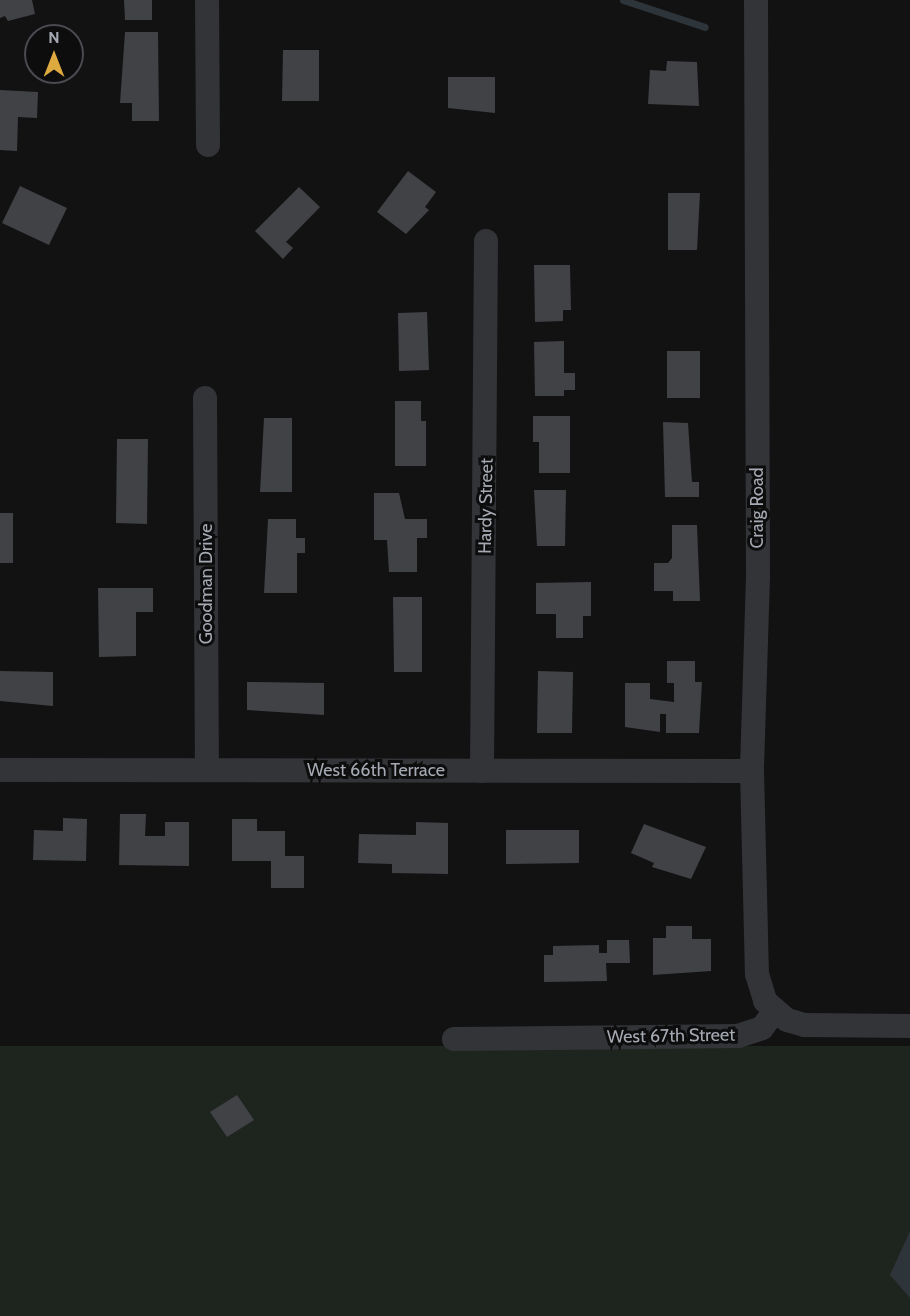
<!DOCTYPE html>
<html>
<head>
<meta charset="utf-8">
<style>
  body { margin:0 }
  #map { position:relative; width:910px; height:1316px; overflow:hidden; background:#121213; font-family:Cabin,sans-serif }
  div>[style] { position:absolute }
  .green>* { inset:0; background:#1e251f }
  .water>* { inset:0; background:#2d343a }
  .stream>* { height:7px; margin:-3.5px; padding:0 3.5px; transform-origin:3.5px; border-radius:3.5px; background:#2d343a }
  .building>* { inset:0; background:#414246 }
  .street>* { height:24px; margin:-12px; padding:0 12px; transform-origin:12px; border-radius:12px; background:#333438 }
  span { translate:-50% -50%; white-space:nowrap; text-align:center; line-height:1.15; -webkit-text-stroke:6px #0d0d0e; paint-order:stroke }
  .street-label { font-size:18px; color:#a5a9b2 }
  .north { position:absolute; left:24px; top:24px; width:60px; height:60px; box-sizing:border-box; background:#0d0d0e; border:2px solid #4a4b50; border-radius:50%; rotate:0deg; font-size:16px; font-weight:700; line-height:24px; text-align:center; color:#a5a9b2 }
  .north::after { content:''; display:block; margin:auto; width:21px; height:27px; background:#ddaa3f; clip-path:polygon(50% 0,100% 100%,50% 72%,0 100%) }
</style>
</head>
<body>
<div id="map">
  <div class="green">
    <i style="clip-path:polygon(0 1046px,910px 1046px,910px 1316px,0 1316px)"></i>
  </div>
  <div class="water">
    <i style="clip-path:polygon(910px 1231px,910px 1298px,890px 1275px)"></i>
  </div>
  <div class="stream">
    <i style="left:623px;top:0;width:86px;rotate:18.2deg"></i>
  </div>
  <div class="building">
    <i style="clip-path:polygon(0 0,32px 0,35px 14px,8px 21px,5px 16px,0 18px)"></i>
    <i style="clip-path:polygon(124px 0,152px 0,152px 20px,125px 20px)"></i>
    <i style="clip-path:polygon(125px 32px,158px 32px,159px 121px,132px 121px,132px 103px,120px 103px)"></i>
    <i style="clip-path:polygon(283px 50px,319px 50px,319px 101px,282px 101px)"></i>
    <i style="clip-path:polygon(667px 61px,697px 62px,699px 106px,648px 104px,650px 70px,666px 71px)"></i>
    <i style="clip-path:polygon(448px 77px,495px 77px,495px 113px,448px 108px)"></i>
    <i style="clip-path:polygon(0 90px,38px 92px,37px 118px,18px 117px,17px 151px,0 150px)"></i>
    <i style="clip-path:polygon(408px 171px,436px 192px,425px 207px,429px 210px,406px 234px,377px 212px)"></i>
    <i style="clip-path:polygon(20px 186px,67px 208px,49px 245px,2px 223px)"></i>
    <i style="clip-path:polygon(299px 187px,320px 207px,286px 242px,293px 248px,283px 259px,255px 231px)"></i>
    <i style="clip-path:polygon(668px 193px,700px 193px,697px 250px,668px 250px)"></i>
    <i style="clip-path:polygon(534px 265px,570px 265px,571px 310px,563px 310px,563px 321px,535px 322px)"></i>
    <i style="clip-path:polygon(427px 312px,429px 370px,399px 371px,398px 313px)"></i>
    <i style="clip-path:polygon(564px 341px,564px 373px,575px 373px,575px 390px,564px 390px,564px 396px,535px 396px,534px 342px)"></i>
    <i style="clip-path:polygon(667px 351px,700px 351px,700px 398px,667px 398px)"></i>
    <i style="clip-path:polygon(395px 401px,421px 401px,421px 421px,426px 421px,426px 466px,395px 466px)"></i>
    <i style="clip-path:polygon(533px 416px,570px 416px,570px 473px,539px 473px,539px 442px,533px 442px)"></i>
    <i style="clip-path:polygon(264px 418px,292px 418px,292px 492px,260px 492px)"></i>
    <i style="clip-path:polygon(663px 422px,688px 423px,692px 482px,699px 482px,699px 497px,665px 497px)"></i>
    <i style="clip-path:polygon(117px 439px,148px 439px,147px 524px,116px 523px)"></i>
    <i style="clip-path:polygon(534px 490px,566px 490px,565px 546px,537px 546px)"></i>
    <i style="clip-path:polygon(374px 493px,399px 493px,405px 519px,427px 519px,427px 538px,417px 538px,417px 572px,389px 572px,387px 540px,374px 540px)"></i>
    <i style="clip-path:polygon(0 513px,13px 513px,13px 563px,0 563px)"></i>
    <i style="clip-path:polygon(268px 519px,296px 519px,296px 538px,305px 538px,305px 553px,297px 553px,297px 593px,264px 593px)"></i>
    <i style="clip-path:polygon(672px 525px,697px 525px,700px 601px,673px 601px,673px 591px,654px 591px,654px 563px,668px 563px,672px 558px)"></i>
    <i style="clip-path:polygon(591px 582px,591px 616px,583px 616px,583px 638px,556px 638px,556px 614px,536px 614px,536px 583px)"></i>
    <i style="clip-path:polygon(98px 588px,153px 588px,153px 612px,136px 612px,136px 656px,99px 657px)"></i>
    <i style="clip-path:polygon(393px 597px,422px 597px,422px 672px,394px 672px)"></i>
    <i style="clip-path:polygon(667px 661px,695px 661px,695px 682px,702px 682px,699px 733px,666px 733px,666px 714px,660px 714px,660px 732px,625px 727px,625px 683px,650px 683px,650px 699px,674px 702px,674px 683px,667px 683px)"></i>
    <i style="clip-path:polygon(0 671px,53px 672px,53px 706px,0 701px)"></i>
    <i style="clip-path:polygon(538px 671px,573px 672px,572px 733px,537px 733px)"></i>
    <i style="clip-path:polygon(247px 682px,324px 683px,324px 715px,247px 710px)"></i>
    <i style="clip-path:polygon(120px 814px,146px 814px,145px 836px,165px 836px,165px 822px,189px 822px,189px 866px,119px 865px)"></i>
    <i style="clip-path:polygon(63px 818px,87px 819px,86px 861px,33px 860px,34px 830px,63px 831px)"></i>
    <i style="clip-path:polygon(232px 819px,257px 819px,257px 831px,285px 831px,285px 856px,304px 856px,304px 888px,271px 888px,271px 861px,232px 861px)"></i>
    <i style="clip-path:polygon(416px 822px,448px 823px,448px 874px,392px 873px,392px 864px,358px 863px,359px 834px,416px 835px)"></i>
    <i style="clip-path:polygon(644px 824px,706px 847px,691px 879px,652px 867px,654px 863px,631px 853px)"></i>
    <i style="clip-path:polygon(506px 830px,579px 830px,579px 863px,506px 864px)"></i>
    <i style="clip-path:polygon(666px 926px,692px 926px,692px 939px,711px 939px,711px 971px,653px 975px,653px 938px,666px 938px)"></i>
    <i style="clip-path:polygon(607px 940px,629px 940px,630px 963px,606px 963px,607px 981px,544px 982px,544px 955px,553px 955px,553px 946px,599px 945px,599px 953px,607px 953px)"></i>
    <i style="clip-path:polygon(237px 1095px,254px 1120px,227px 1137px,210px 1112px)"></i>
  </div>
  <div class="street">
    <i style="left:207px;top:0;width:145px;rotate:89.6deg"></i>
    <i style="left:756px;top:0;width:577px;rotate:89.8deg"></i>
    <i style="left:758px;top:577px;width:194px;rotate:91.8deg"></i>
    <i style="left:752px;top:771px;width:203px;rotate:88.6deg"></i>
    <i style="left:757px;top:974px;width:28px;rotate:73deg"></i>
    <i style="left:765px;top:1001px;width:29px;rotate:41deg"></i>
    <i style="left:787px;top:1020px;width:19px;rotate:16deg"></i>
    <i style="left:805px;top:1025px;width:105px;rotate:0.5deg"></i>
    <i style="left:205px;top:398px;width:371px;rotate:89.7deg"></i>
    <i style="left:0;top:770px;width:752px;rotate:0.08deg"></i>
    <i style="left:482px;top:771px;width:530px;rotate:-89.57deg"></i>
    <i style="left:454px;top:1039px;width:284px;rotate:-0.6deg"></i>
    <i style="left:738px;top:1036px;width:25px;rotate:-18deg"></i>
    <i style="left:762px;top:1028px;width:21px;rotate:-53deg"></i>
  </div>
  <div class="street-label">
    <span style="left:486px;top:506px;rotate:-89deg">Hardy Street</span>
    <span style="left:757px;top:508px;rotate:-90deg">Craig Road</span>
    <span style="left:206px;top:584px;rotate:-90deg">Goodman Drive</span>
    <span style="left:376px;top:770px">West 66th Terrace</span>
    <span style="left:671px;top:1036px;rotate:-1deg">West 67th Street</span>
  </div>
  <div class="north">N</div>
</div>
</body>
</html>
